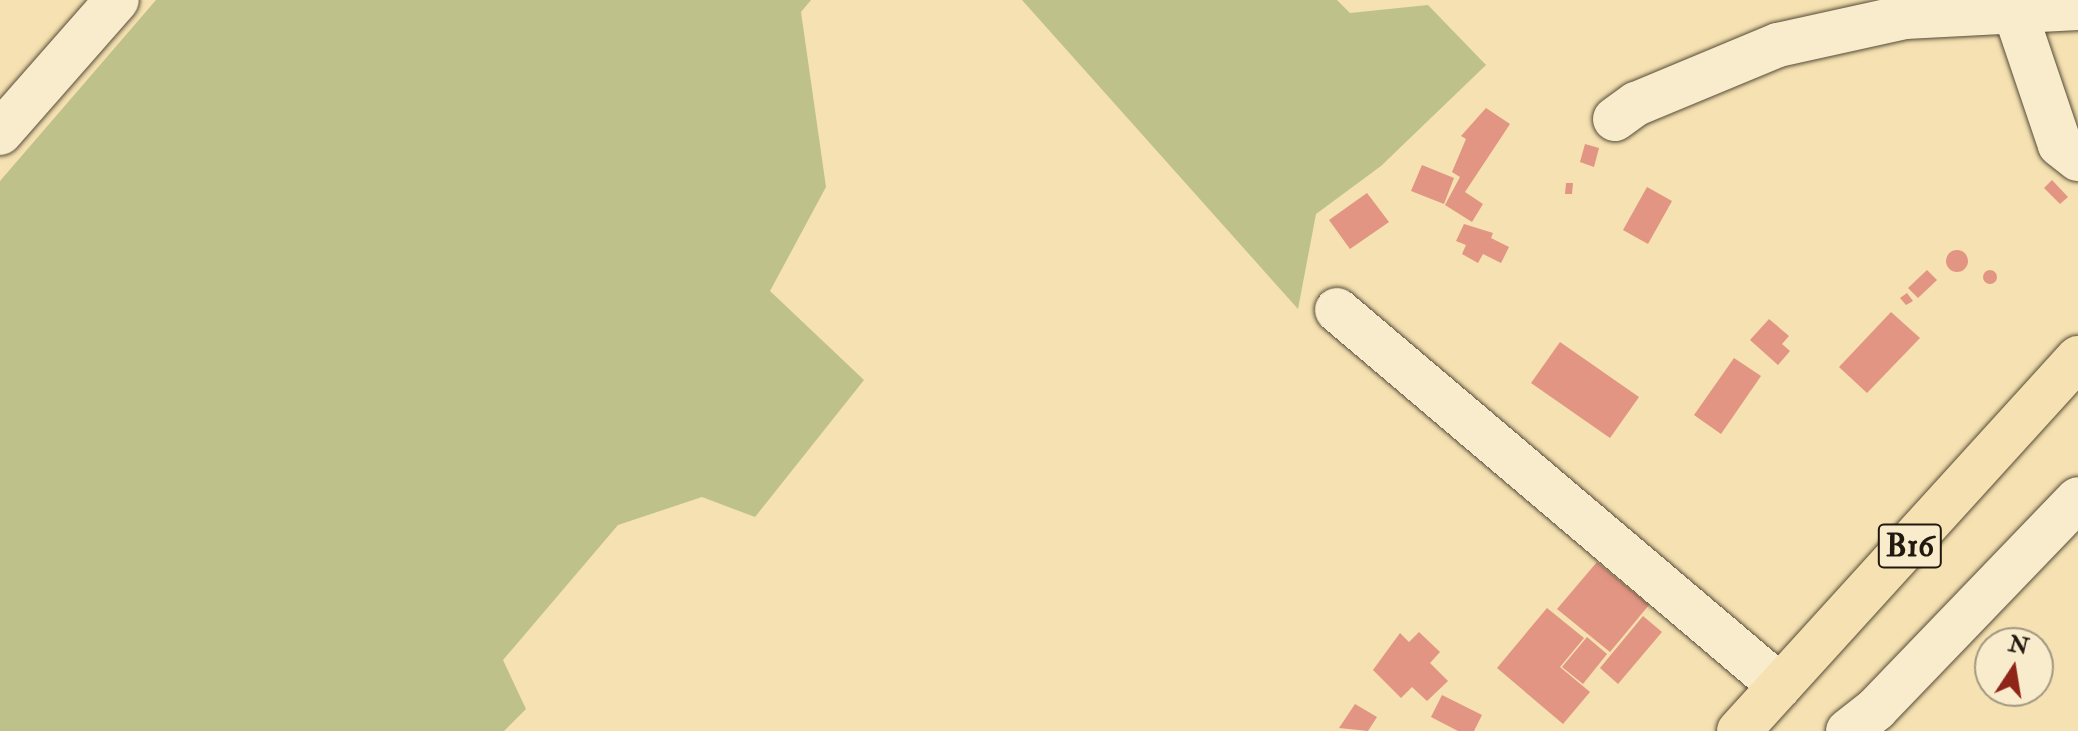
<!DOCTYPE html>
<html>
<head>
<meta charset="utf-8">
<style>
  body { margin:0 }
  #map { position:relative; width:2078px; height:731px; overflow:hidden; background:#f5e1b1; font-family:"IM FELL Double Pica",serif }
  div>[style] { position:absolute }
  .green>* { inset:0; background:#bec28a }
  .building>* { inset:0; background:#e19582 }
  .round { border-radius:50% }
  .roads { filter:drop-shadow(0 0 2px #564b38) drop-shadow(0 0 2px #564b38) }
  .minor>* { height:44px; margin:-22px; padding:0 22px; transform-origin:22px; border-radius:22px; background:#f8eccc }
  .major>* { height:44px; margin:-22px; padding:0 22px; transform-origin:22px; border-radius:22px; background:#f5e1b1 }
  span { translate:-50% -50%; white-space:nowrap; text-align:center; line-height:1.15; -webkit-text-stroke:6px #f8eccc; paint-order:stroke }
  .shield-label span { padding:2px 6px; background:#f8eccc; border:2px solid; border-radius:6px; -webkit-text-stroke-width:0 }
  .shield-label { font-size:32px; color:#211910; font-weight:700 }
  .north { position:absolute; left:1974px; top:627px; width:80px; height:80px; box-sizing:border-box; background:#f8eccc; border:2px solid #a29881; border-radius:50%; rotate:12deg; font-size:22px; font-weight:700; line-height:32px; text-align:center; color:#211910 }
  .north::after { content:''; display:block; margin:auto; width:28px; height:36px; background:#8f2418; clip-path:polygon(50% 0,100% 100%,50% 72%,0 100%) }
</style>
</head>
<body>
<div id="map">
  <div class="green">
    <i style="clip-path:polygon(156px 0,811px 0,801px 12px,826px 187px,770px 291px,864px 380px,755px 517px,702px 497px,618px 525px,503px 660px,526px 709px,504px 731px,0 731px,0 181px)"></i>
    <i style="clip-path:polygon(1022px 0,1337px 0,1350px 13px,1428px 5px,1486px 65px,1381px 166px,1316px 214px,1298px 309px)"></i>
  </div>
  <div class="building">
    <i style="clip-path:polygon(1486px 108px,1510px 124px,1465px 192px,1483px 204px,1472px 222px,1445px 205px,1460px 177px,1452px 172px,1466px 139px,1461px 136px)"></i>
    <i style="clip-path:polygon(1585px 144px,1599px 148px,1594px 167px,1580px 162px)"></i>
    <i style="clip-path:polygon(1422px 165px,1454px 178px,1444px 204px,1411px 191px)"></i>
    <i style="clip-path:polygon(2052px 180px,2068px 197px,2060px 204px,2044px 188px)"></i>
    <i style="clip-path:polygon(1566px 183px,1573px 183px,1572px 194px,1565px 194px)"></i>
    <i style="clip-path:polygon(1647px 187px,1672px 201px,1648px 244px,1623px 230px)"></i>
    <i style="clip-path:polygon(1367px 193px,1389px 222px,1350px 249px,1329px 220px)"></i>
    <i style="clip-path:polygon(1464px 224px,1493px 233px,1491px 238px,1509px 247px,1501px 263px,1483px 254px,1478px 263px,1462px 254px,1466px 245px,1456px 241px)"></i>
    <i class="round" style="left:1946px;top:250px;width:22px;height:22px"></i>
    <i class="round" style="left:1983px;top:270px;width:14px;height:14px"></i>
    <i style="clip-path:polygon(1927px 270px,1937px 280px,1918px 298px,1908px 288px)"></i>
    <i style="clip-path:polygon(1907px 293px,1913px 301px,1906px 305px,1900px 298px)"></i>
    <i style="clip-path:polygon(1891px 312px,1920px 338px,1867px 393px,1839px 367px)"></i>
    <i style="clip-path:polygon(1769px 319px,1789px 336px,1782px 344px,1790px 351px,1778px 365px,1750px 340px)"></i>
    <i style="clip-path:polygon(1560px 342px,1639px 397px,1610px 438px,1531px 383px)"></i>
    <i style="clip-path:polygon(1734px 358px,1761px 376px,1721px 434px,1694px 415px)"></i>
    <i style="clip-path:polygon(1597px 562px,1649px 605px,1610px 652px,1557px 609px)"></i>
    <i style="clip-path:polygon(1547px 608px,1584px 638px,1560px 667px,1590px 692px,1563px 724px,1497px 668px)"></i>
    <i style="clip-path:polygon(1643px 616px,1662px 632px,1618px 684px,1600px 668px)"></i>
    <i style="clip-path:polygon(1419px 632px,1440px 652px,1430px 663px,1448px 681px,1427px 701px,1412px 687px,1401px 698px,1373px 670px,1400px 633px,1409px 642px)"></i>
    <i style="clip-path:polygon(1587px 637px,1607px 654px,1583px 684px,1562px 667px)"></i>
    <i style="clip-path:polygon(1442px 695px,1482px 715px,1474px 731px,1458px 731px,1431px 717px)"></i>
    <i style="clip-path:polygon(1355px 704px,1377px 717px,1368px 731px,1339px 728px)"></i>
  </div>
  <div class="roads">
    <div class="minor">
      <i style="left:2015px;top:12px;width:140px;rotate:71.3deg"></i>
      <i style="left:2060px;top:145px;width:23px;rotate:38deg"></i>
      <i style="left:1615px;top:119px;width:26px;rotate:-36deg"></i>
      <i style="left:1636px;top:104px;width:154px;rotate:-22.6deg"></i>
      <i style="left:1778px;top:45px;width:130px;rotate:-12.4deg"></i>
      <i style="left:1905px;top:17px;width:173px;rotate:-3deg"></i>
      <i style="left:0;top:133px;width:177px;rotate:-48.7deg"></i>
      <i style="left:1337px;top:310px;width:581px;rotate:40.32deg"></i>
      <i style="left:1848px;top:731px;width:36px;rotate:-38deg"></i>
      <i style="left:1876px;top:709px;width:291px;rotate:-46.1deg"></i>
    </div>
    <div class="major">
      <i style="left:1739px;top:731px;width:504px;rotate:-47.73deg"></i>
    </div>
  </div>
  <div class="shield-label">
    <span style="left:1910px;top:546px">B16</span>
  </div>
  <div class="north">N</div>
</div>
</body>
</html>
